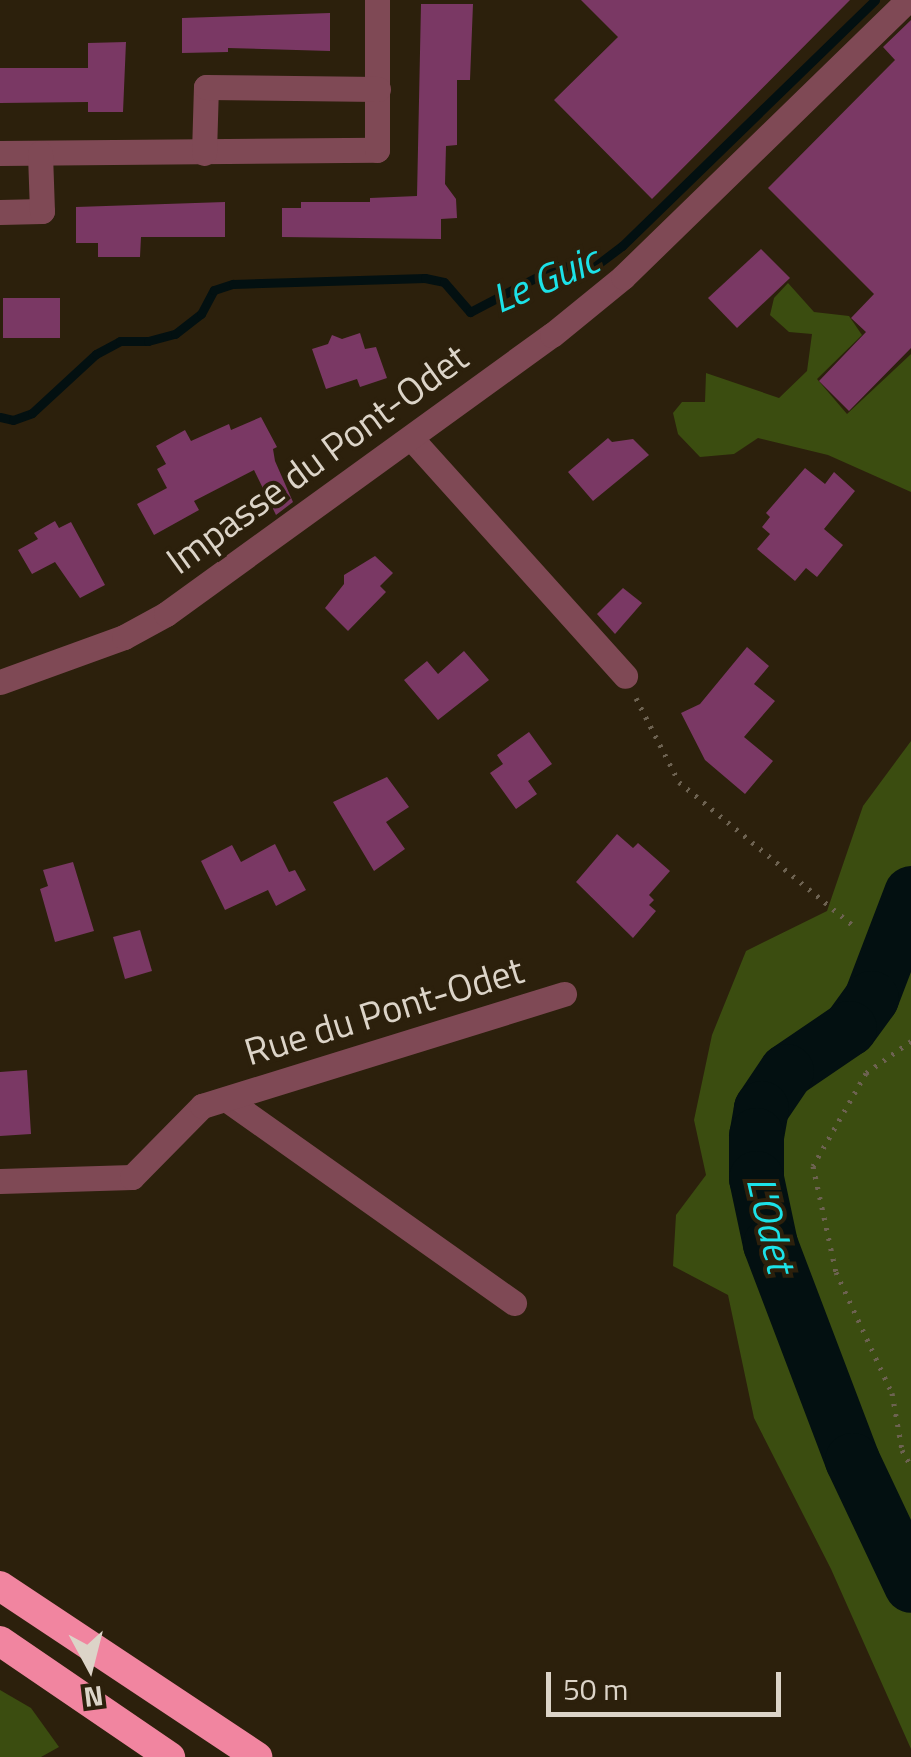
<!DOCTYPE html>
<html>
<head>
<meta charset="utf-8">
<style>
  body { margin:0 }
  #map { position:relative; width:911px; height:1757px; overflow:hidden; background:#2c200c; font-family:"Titillium Web",sans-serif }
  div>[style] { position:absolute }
  .green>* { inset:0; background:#3b4d10 }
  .stream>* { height:9px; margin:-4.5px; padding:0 4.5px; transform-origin:4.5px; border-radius:4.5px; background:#031011 }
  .river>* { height:55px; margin:-27.5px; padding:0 27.5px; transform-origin:27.5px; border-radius:27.5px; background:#031011 }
  .building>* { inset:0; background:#7a3864 }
  .path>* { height:5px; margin-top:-2.5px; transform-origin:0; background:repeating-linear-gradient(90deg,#6d6251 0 2.5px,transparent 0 10.5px) }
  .minor>* { height:25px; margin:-12.5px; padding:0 12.5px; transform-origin:12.5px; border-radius:12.5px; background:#7f4955 }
  .highway>* { height:30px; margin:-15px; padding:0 15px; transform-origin:15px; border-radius:15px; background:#f185a0 }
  span { translate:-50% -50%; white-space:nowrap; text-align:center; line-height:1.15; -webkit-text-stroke:8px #2c200c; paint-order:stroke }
  .street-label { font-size:38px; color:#dcd4c8 }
  .water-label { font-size:40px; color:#1ce2e8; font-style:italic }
  .north { position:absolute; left:40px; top:1617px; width:100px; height:100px; -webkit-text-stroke:8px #2c200c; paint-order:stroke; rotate:173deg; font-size:28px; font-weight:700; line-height:40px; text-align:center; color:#dcd4c8 }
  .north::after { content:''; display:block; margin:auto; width:35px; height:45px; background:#dcd4c8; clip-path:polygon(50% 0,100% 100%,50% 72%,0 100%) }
  .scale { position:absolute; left:546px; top:1672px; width:235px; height:45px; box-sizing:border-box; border:5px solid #dcd4c8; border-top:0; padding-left:12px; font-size:30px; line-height:35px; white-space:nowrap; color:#dcd4c8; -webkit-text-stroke:8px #2c200c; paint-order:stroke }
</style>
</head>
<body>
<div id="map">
  <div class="green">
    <i style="clip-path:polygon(788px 283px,814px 312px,849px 316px,862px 335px,817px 379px,847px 414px,911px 354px,911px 492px,828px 455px,758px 438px,734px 454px,700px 457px,678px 434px,673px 413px,682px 402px,705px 402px,706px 373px,779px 398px,807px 371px,812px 334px,789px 332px,770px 315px,774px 298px)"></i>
    <i style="clip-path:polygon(911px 741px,911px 1749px,831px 1569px,754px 1418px,728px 1295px,673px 1266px,676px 1215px,706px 1175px,694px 1120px,712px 1035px,746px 951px,827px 911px,863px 806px)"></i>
    <i style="clip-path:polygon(0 1690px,31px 1708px,59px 1747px,41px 1757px,0 1757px)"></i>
  </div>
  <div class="stream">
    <i style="left:0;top:417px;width:13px;rotate:13deg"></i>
    <i style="left:13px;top:420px;width:20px;rotate:-20deg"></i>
    <i style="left:32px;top:413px;width:87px;rotate:-42.7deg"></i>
    <i style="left:96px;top:354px;width:27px;rotate:-28deg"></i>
    <i style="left:120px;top:341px;width:28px"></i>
    <i style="left:148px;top:341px;width:28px;rotate:-15deg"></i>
    <i style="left:175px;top:334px;width:33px;rotate:-38deg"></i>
    <i style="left:201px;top:314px;width:27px;rotate:-62deg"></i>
    <i style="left:214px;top:290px;width:20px;rotate:-18deg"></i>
    <i style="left:233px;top:284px;width:192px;rotate:-1.8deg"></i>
    <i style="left:425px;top:278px;width:19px;rotate:12deg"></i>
    <i style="left:444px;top:282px;width:40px;rotate:49deg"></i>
    <i style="left:470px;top:312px;width:99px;rotate:-27.6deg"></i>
    <i style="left:558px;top:266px;width:36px;rotate:2deg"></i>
    <i style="left:594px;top:267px;width:35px;rotate:-37deg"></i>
    <i style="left:622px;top:246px;width:353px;rotate:-44.2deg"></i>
  </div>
  <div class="river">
    <i style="left:911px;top:893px;width:112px;rotate:110.9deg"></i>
    <i style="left:871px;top:998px;width:37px;rotate:126deg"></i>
    <i style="left:849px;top:1028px;width:76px;rotate:145.7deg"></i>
    <i style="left:786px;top:1071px;width:45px;rotate:124deg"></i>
    <i style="left:761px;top:1108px;width:27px;rotate:100deg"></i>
    <i style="left:756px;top:1135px;width:43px;rotate:90deg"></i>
    <i style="left:756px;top:1178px;width:67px;rotate:78deg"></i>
    <i style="left:770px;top:1244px;width:231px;rotate:69.2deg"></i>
    <i style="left:852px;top:1460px;width:138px;rotate:64.7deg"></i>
  </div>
  <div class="building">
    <i style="clip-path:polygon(581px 0,850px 0,652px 199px,554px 100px,618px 37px)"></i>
    <i style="clip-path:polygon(421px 4px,473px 4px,470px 80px,457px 80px,457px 145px,446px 146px,445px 184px,456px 199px,457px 218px,441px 219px,441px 239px,282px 237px,282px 208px,301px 208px,301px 202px,370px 202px,370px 198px,417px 196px)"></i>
    <i style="clip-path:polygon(330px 13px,330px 51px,228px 48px,228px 52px,182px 53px,182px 18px)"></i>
    <i style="clip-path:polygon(911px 20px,911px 348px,849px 411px,819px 381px,866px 332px,851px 318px,874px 294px,768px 188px,895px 60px,883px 47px)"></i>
    <i style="clip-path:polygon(126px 42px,123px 112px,88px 112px,88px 102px,0 103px,0 68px,88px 68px,88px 43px)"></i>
    <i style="clip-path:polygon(225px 202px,225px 237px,141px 237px,140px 257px,98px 257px,98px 243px,76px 243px,76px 207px)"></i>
    <i style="clip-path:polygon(761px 249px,790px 278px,737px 328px,708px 298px)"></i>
    <i style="clip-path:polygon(3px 298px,60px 298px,60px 338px,3px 338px)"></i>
    <i style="clip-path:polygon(360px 333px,365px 349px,376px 347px,387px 378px,360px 387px,357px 379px,326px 389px,312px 349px,328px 344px,332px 335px,342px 339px)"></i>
    <i style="clip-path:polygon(261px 417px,277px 447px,273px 449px,275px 461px,293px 502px,276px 515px,254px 470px,194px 501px,199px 510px,154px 535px,137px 504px,167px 488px,157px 469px,166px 464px,156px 446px,185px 430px,191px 441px,229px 424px,231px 430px)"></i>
    <i style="clip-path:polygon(608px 438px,612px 442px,633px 439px,649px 455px,593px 501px,568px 472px)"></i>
    <i style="clip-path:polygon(805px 468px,825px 484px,834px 472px,855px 491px,824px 529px,843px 545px,817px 577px,806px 568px,795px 581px,757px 549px,770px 534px,762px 527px,770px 517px,766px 513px)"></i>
    <i style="clip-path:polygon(55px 521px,59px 528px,71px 522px,105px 585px,80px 598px,55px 562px,32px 574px,18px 550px,38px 539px,34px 533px)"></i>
    <i style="clip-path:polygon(375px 556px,393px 573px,380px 586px,386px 592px,348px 631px,325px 608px,344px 584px,344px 575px)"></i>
    <i style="clip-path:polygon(623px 588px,642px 603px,615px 634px,597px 614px)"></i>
    <i style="clip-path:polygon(747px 647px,769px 666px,754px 684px,775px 701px,744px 737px,773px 761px,745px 794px,705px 760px,681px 713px,700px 704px)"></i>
    <i style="clip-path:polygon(464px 651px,489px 680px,438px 720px,404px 680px,427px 661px,438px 674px)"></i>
    <i style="clip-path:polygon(529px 732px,552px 764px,528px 781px,537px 794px,516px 809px,490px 773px,503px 764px,497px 755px)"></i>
    <i style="clip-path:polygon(387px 777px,409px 807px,386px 822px,405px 849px,374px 871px,333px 802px)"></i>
    <i style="clip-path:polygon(617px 834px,633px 848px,638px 843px,670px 871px,649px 895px,654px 900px,649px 905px,656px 911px,633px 938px,576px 882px)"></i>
    <i style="clip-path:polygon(275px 844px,289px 872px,295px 870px,306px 890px,276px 906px,268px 890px,225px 910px,201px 861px,232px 845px,241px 862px)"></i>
    <i style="clip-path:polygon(73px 862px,94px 931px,55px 942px,40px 889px,48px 886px,43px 870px)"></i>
    <i style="clip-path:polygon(140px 930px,152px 971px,125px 979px,113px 937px)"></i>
    <i style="clip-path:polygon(27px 1070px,31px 1134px,0 1136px,0 1072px)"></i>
  </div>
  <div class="path">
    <i style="left:636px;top:698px;width:94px;rotate:62.9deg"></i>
    <i style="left:679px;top:782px;width:228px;rotate:39.5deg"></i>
    <i style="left:911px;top:1041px;width:55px;rotate:144.6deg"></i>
    <i style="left:866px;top:1073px;width:107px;rotate:119.7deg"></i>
    <i style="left:813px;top:1166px;width:108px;rotate:77.8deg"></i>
    <i style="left:836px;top:1272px;width:133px;rotate:65.2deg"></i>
    <i style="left:892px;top:1393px;width:58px;rotate:80deg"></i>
    <i style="left:902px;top:1450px;width:18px;rotate:61deg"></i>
  </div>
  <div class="minor">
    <i style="left:0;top:153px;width:377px;rotate:-0.5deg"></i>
    <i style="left:377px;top:150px;width:150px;rotate:-90deg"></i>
    <i style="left:204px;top:153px;width:66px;rotate:-88.3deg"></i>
    <i style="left:206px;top:87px;width:172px;rotate:0.7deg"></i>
    <i style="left:0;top:212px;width:42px;rotate:-1.4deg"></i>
    <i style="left:42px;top:211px;width:58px;rotate:-92deg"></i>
    <i style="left:411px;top:438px;width:320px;rotate:48deg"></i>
    <i style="left:0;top:682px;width:132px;rotate:-19.9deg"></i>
    <i style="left:124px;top:637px;width:48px;rotate:-28.7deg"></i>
    <i style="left:166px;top:614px;width:476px;rotate:-35.9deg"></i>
    <i style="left:552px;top:335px;width:92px;rotate:-39.2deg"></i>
    <i style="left:623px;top:277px;width:397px;rotate:-44.2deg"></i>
    <i style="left:226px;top:1099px;width:353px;rotate:35.3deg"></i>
    <i style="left:0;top:1181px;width:132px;rotate:-1.7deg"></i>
    <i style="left:132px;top:1177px;width:100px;rotate:-45.4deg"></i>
    <i style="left:202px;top:1106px;width:379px;rotate:-17.2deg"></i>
  </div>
  <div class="highway">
    <i style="left:0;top:1586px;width:309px;rotate:33.6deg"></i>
    <i style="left:0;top:1641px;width:206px;rotate:34.3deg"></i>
  </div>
  <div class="street-label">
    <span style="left:317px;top:459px;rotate:-36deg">Impasse du Pont-Odet</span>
    <span style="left:384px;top:1011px;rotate:-17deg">Rue du Pont-Odet</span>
  </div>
  <div class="water-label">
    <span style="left:545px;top:279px;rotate:-23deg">Le Guic</span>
    <span style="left:771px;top:1224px;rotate:77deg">L'Odet</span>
  </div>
  <div class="north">N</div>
  <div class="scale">50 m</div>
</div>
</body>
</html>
